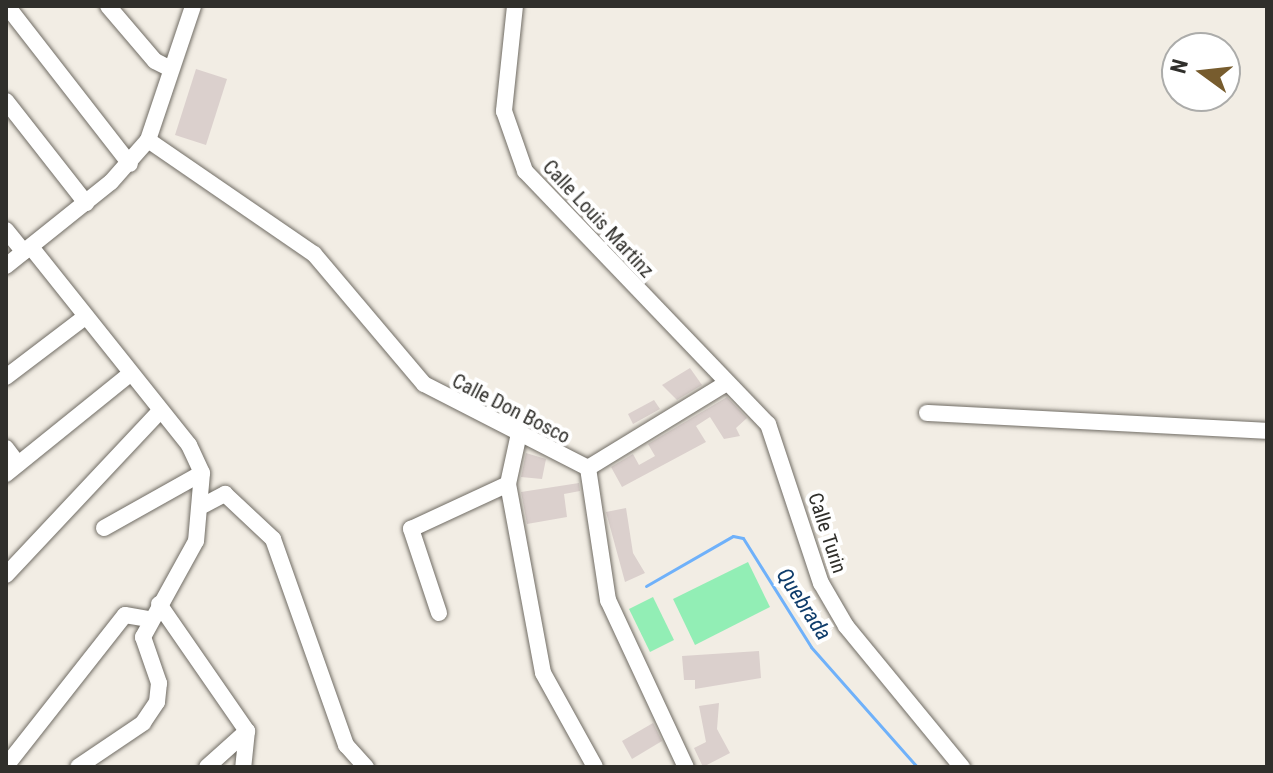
<!DOCTYPE html>
<html>
<head>
<meta charset="utf-8">
<style>
  body { margin:0 }
  #map { position:relative; width:1273px; height:773px; overflow:hidden; background:#f2ede4; font-family:"Roboto Condensed",sans-serif }
  div>[style] { position:absolute }
  .green>* { inset:0; background:#92eeb5 }
  .stream>* { height:3px; margin:-1.5px; padding:0 1.5px; transform-origin:1.5px; border-radius:1.5px; background:#6fb1fa }
  .building>* { inset:0; background:#dbd0cd }
  .roads { filter:drop-shadow(0 0 2px #706c64) drop-shadow(0 0 2px #706c64) }
  .minor>* { height:16px; margin:-8px; padding:0 8px; transform-origin:8px; border-radius:8px; background:#fff }
  span { translate:-50% -50%; white-space:nowrap; text-align:center; line-height:1.15; -webkit-text-stroke:8px #fff; paint-order:stroke }
  .street-label { font-size:20px; color:#302f2b }
  .water-label { font-size:22px; color:#0e3c6b; font-style:italic }
  .frame { position:absolute; inset:0; border:8px solid #302f2b; pointer-events:none }
  .north { position:absolute; left:1161px; top:32px; width:80px; height:80px; box-sizing:border-box; background:#fff; border:2px solid #acacaa; border-radius:50%; rotate:285deg; font-size:22px; font-weight:700; line-height:32px; text-align:center; color:#302f2b }
  .north::after { content:''; display:block; margin:auto; width:28px; height:36px; background:#775c2e; clip-path:polygon(50% 0,100% 100%,50% 72%,0 100%) }
</style>
</head>
<body>
<div id="map">
  <div class="green">
    <i style="clip-path:polygon(748px 562px,770px 607px,695px 645px,673px 599px)"></i>
    <i style="clip-path:polygon(653px 597px,674px 640px,650px 652px,629px 609px)"></i>
  </div>
  <div class="stream">
    <i style="left:646px;top:586px;width:100px;rotate:-29.9deg"></i>
    <i style="left:733px;top:536px;width:10px;rotate:11deg"></i>
    <i style="left:743px;top:538px;width:128px;rotate:58deg"></i>
    <i style="left:811px;top:647px;width:160px;rotate:48.5deg"></i>
  </div>
  <div class="building">
    <i style="clip-path:polygon(196px 69px,227px 79px,206px 145px,175px 135px)"></i>
    <i style="clip-path:polygon(690px 368px,702px 385px,677px 400px,662px 385px)"></i>
    <i style="clip-path:polygon(727px 397px,747px 418px,736px 428px,740px 436px,724px 439px,710px 417px,696px 426px,706px 442px,622px 487px,611px 467px,633px 454px,639px 465px,655px 456px,648px 444px)"></i>
    <i style="clip-path:polygon(654px 400px,660px 409px,633px 424px,628px 414px)"></i>
    <i style="clip-path:polygon(526px 453px,546px 459px,542px 479px,521px 477px)"></i>
    <i style="clip-path:polygon(579px 483px,580px 491px,564px 494px,567px 517px,527px 524px,521px 492px)"></i>
    <i style="clip-path:polygon(626px 508px,633px 553px,645px 573px,625px 582px,606px 512px)"></i>
    <i style="clip-path:polygon(759px 651px,761px 678px,695px 689px,695px 680px,684px 680px,682px 656px)"></i>
    <i style="clip-path:polygon(719px 703px,717px 729px,730px 753px,703px 767px,694px 748px,706px 742px,699px 706px)"></i>
    <i style="clip-path:polygon(653px 723px,662px 741px,632px 759px,622px 741px)"></i>
  </div>
  <div class="roads">
    <div class="minor">
      <i style="left:7px;top:6px;width:200px;rotate:52.1deg"></i>
      <i style="left:108px;top:6px;width:72px;rotate:49.5deg"></i>
      <i style="left:155px;top:61px;width:18px;rotate:27deg"></i>
      <i style="left:515px;top:6px;width:106px;rotate:96deg"></i>
      <i style="left:504px;top:111px;width:64px;rotate:70.7deg"></i>
      <i style="left:525px;top:171px;width:351px;rotate:46.2deg"></i>
      <i style="left:768px;top:424px;width:168px;rotate:71.6deg"></i>
      <i style="left:821px;top:583px;width:50px;rotate:59.8deg"></i>
      <i style="left:846px;top:626px;width:183px;rotate:50.6deg"></i>
      <i style="left:6px;top:101px;width:130px;rotate:51.9deg"></i>
      <i style="left:148px;top:140px;width:201px;rotate:34.5deg"></i>
      <i style="left:314px;top:254px;width:170px;rotate:49.8deg"></i>
      <i style="left:424px;top:384px;width:184px;rotate:27.1deg"></i>
      <i style="left:588px;top:468px;width:134px;rotate:81.4deg"></i>
      <i style="left:608px;top:600px;width:184px;rotate:65deg"></i>
      <i style="left:6px;top:230px;width:28px;rotate:51deg"></i>
      <i style="left:31px;top:247px;width:253px;rotate:51.4deg"></i>
      <i style="left:189px;top:445px;width:31px;rotate:65deg"></i>
      <i style="left:202px;top:473px;width:68px;rotate:95deg"></i>
      <i style="left:196px;top:541px;width:110px;rotate:118.9deg"></i>
      <i style="left:143px;top:637px;width:49px;rotate:70.8deg"></i>
      <i style="left:159px;top:683px;width:19px;rotate:96deg"></i>
      <i style="left:157px;top:702px;width:25px;rotate:124deg"></i>
      <i style="left:143px;top:723px;width:78px;rotate:145.9deg"></i>
      <i style="left:6px;top:266px;width:134px;rotate:-38.7deg"></i>
      <i style="left:111px;top:182px;width:56px;rotate:-48.6deg"></i>
      <i style="left:148px;top:140px;width:141px;rotate:-71.4deg"></i>
      <i style="left:6px;top:377px;width:99px;rotate:-37.2deg"></i>
      <i style="left:927px;top:413px;width:340px;rotate:3deg"></i>
      <i style="left:518px;top:438px;width:47px;rotate:102.3deg"></i>
      <i style="left:508px;top:484px;width:192px;rotate:79.5deg"></i>
      <i style="left:543px;top:673px;width:107px;rotate:61deg"></i>
      <i style="left:6px;top:448px;width:20px;rotate:53deg"></i>
      <i style="left:588px;top:468px;width:161px;rotate:-31.5deg"></i>
      <i style="left:6px;top:474px;width:159px;rotate:-38.9deg"></i>
      <i style="left:204px;top:505px;width:24px;rotate:-28deg"></i>
      <i style="left:225px;top:494px;width:66px;rotate:43.2deg"></i>
      <i style="left:273px;top:539px;width:219px;rotate:70.5deg"></i>
      <i style="left:346px;top:745px;width:30px;rotate:48deg"></i>
      <i style="left:104px;top:528px;width:112px;rotate:-29.3deg"></i>
      <i style="left:6px;top:575px;width:225px;rotate:-46.8deg"></i>
      <i style="left:159px;top:604px;width:155px;rotate:55.3deg"></i>
      <i style="left:247px;top:731px;width:36px;rotate:96deg"></i>
      <i style="left:439px;top:613px;width:89px;rotate:-108.4deg"></i>
      <i style="left:411px;top:529px;width:107px;rotate:-24.9deg"></i>
      <i style="left:6px;top:766px;width:192px;rotate:-51.8deg"></i>
      <i style="left:125px;top:615px;width:23px;rotate:10deg"></i>
      <i style="left:207px;top:767px;width:54px;rotate:-42deg"></i>
    </div>
  </div>
  <div class="street-label">
    <span style="left:598px;top:219px;rotate:47deg">Calle Louis Martinz</span>
    <span style="left:511px;top:409px;rotate:27deg">Calle Don Bosco</span>
    <span style="left:827px;top:533px;rotate:72deg">Calle Turin</span>
  </div>
  <div class="water-label">
    <span style="left:804px;top:604px;rotate:57deg">Quebrada</span>
  </div>
  <div class="frame"></div>
  <div class="north">N</div>
</div>
</body>
</html>
